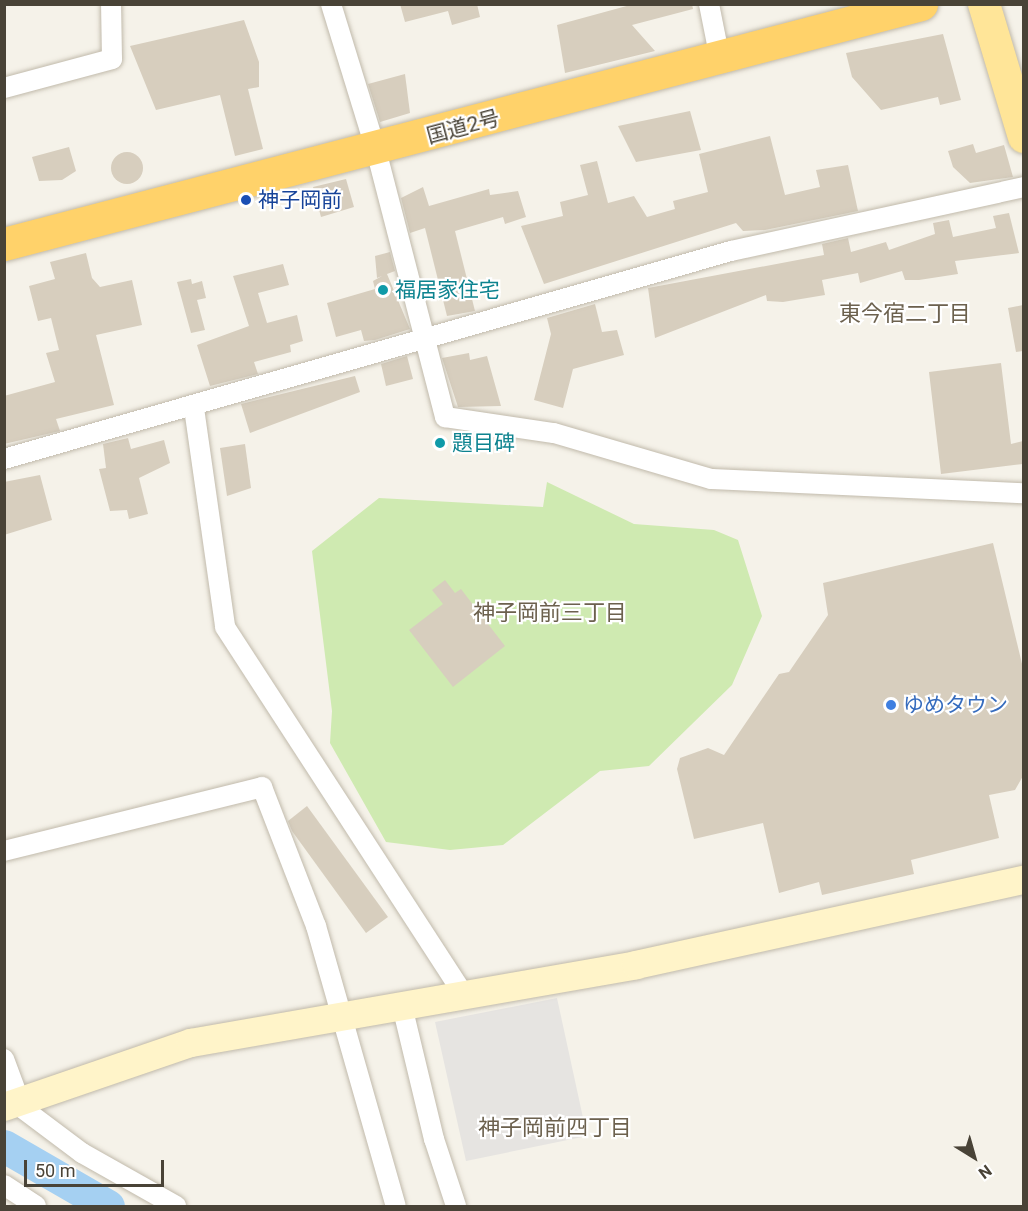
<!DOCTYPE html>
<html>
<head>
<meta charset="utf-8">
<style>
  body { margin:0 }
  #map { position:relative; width:1028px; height:1211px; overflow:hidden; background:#f5f2e9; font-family:Roboto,"Noto Sans JP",sans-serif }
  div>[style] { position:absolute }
  .green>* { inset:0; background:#cfeab1 }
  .parking>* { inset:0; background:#e6e4e1 }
  .river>* { height:33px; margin:-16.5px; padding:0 16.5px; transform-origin:16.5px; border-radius:16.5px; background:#a5d0f2 }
  .building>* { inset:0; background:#d7cebe }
  .round { border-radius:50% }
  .roads { filter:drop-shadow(0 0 2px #c1baab) drop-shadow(0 0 2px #c1baab) }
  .street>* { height:20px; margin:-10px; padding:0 10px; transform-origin:10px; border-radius:10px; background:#fff }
  .secondary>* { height:28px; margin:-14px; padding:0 14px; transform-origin:14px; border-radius:14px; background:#fff4c9 }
  .primary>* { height:32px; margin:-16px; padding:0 16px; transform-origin:16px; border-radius:16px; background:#ffe598 }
  .highway>* { height:33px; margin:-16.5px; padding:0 16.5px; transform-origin:16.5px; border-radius:16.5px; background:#ffd26a }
  .dots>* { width:16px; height:16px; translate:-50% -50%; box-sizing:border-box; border:3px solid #fff; border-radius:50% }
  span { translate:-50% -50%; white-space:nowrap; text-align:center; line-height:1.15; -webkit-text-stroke:4.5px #fff; paint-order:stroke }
  .street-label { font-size:21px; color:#494337 }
  .transit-label { font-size:21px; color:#164399 }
  .left { translate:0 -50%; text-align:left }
  .culture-label { font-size:21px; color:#0d838f }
  .shop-label { font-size:21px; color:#366cbe }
  .neighbourhood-label { font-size:22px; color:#6c614e }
  .frame { position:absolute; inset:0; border:6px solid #494337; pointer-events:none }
  .north { position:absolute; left:944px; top:1127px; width:60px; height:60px; -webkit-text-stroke:4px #fff; paint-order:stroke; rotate:143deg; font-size:16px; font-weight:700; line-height:24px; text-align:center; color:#494337 }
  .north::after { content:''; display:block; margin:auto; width:21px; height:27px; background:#494337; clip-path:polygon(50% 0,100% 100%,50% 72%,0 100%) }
  .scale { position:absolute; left:24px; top:1160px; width:140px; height:27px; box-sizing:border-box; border:3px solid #494337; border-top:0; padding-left:8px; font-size:18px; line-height:21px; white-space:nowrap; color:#494337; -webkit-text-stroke:4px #fff; paint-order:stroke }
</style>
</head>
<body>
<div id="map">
  <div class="green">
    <i style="clip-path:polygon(547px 482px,634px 524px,714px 530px,738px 540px,762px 616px,732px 685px,649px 766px,600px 771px,503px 845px,450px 850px,386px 842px,330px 743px,332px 711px,312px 551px,379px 498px,543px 507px)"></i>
  </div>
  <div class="parking">
    <i style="clip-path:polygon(557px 998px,587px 1136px,466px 1161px,435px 1022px)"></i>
  </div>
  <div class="river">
    <i style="left:4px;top:1146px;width:120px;rotate:30deg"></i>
  </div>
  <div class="building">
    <i style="clip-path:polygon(400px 4px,477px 4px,480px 17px,452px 25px,448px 11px,405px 22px)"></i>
    <i style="clip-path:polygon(634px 4px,692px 4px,693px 9px,632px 25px,655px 51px,565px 73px,557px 25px)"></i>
    <i style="clip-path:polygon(244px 20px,259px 62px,259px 87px,248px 89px,263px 149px,235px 156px,220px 95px,156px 110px,130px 46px)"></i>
    <i style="clip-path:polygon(943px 34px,961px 100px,940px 105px,938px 97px,881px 110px,852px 77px,846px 53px)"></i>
    <i style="clip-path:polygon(405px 74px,410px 113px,380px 122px,368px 84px)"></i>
    <i style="clip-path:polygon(690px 111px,701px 150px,636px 162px,618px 126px)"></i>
    <i style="clip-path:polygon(770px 136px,785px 195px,820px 187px,816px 170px,848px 165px,858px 211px,765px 230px,743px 231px,736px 223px,544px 284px,521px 226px,563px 216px,560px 202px,588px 195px,580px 165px,597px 161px,608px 203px,634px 196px,647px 217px,675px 209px,673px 201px,708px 192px,699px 154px)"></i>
    <i style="clip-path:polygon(973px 144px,976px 153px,1004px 145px,1013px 177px,970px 183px,953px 167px,948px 151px)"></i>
    <i style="clip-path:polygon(69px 147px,76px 171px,62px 180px,39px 181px,32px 157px)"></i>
    <i class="round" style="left:111px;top:152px;width:32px;height:32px"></i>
    <i style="clip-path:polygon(346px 179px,354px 207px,321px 217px,313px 187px)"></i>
    <i style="clip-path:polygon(423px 187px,429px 206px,489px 189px,490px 195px,518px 191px,526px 217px,505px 224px,503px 217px,455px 231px,475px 311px,447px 316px,425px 228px,410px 233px,401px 198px)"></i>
    <i style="clip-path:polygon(1009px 213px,1019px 253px,955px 261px,958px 274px,919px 280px,905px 280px,902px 271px,860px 283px,858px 273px,822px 280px,825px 295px,783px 302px,767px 301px,766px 295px,655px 338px,648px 288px,824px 255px,822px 244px,848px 238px,851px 252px,886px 242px,889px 250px,935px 234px,933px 223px,949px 220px,953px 237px,996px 228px,993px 216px)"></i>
    <i style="clip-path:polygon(390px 252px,395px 271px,387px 274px,410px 329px,375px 340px,364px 341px,361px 330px,336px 337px,327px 303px,375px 289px,373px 281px,382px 276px,377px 278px,375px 256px)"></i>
    <i style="clip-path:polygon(86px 253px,92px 278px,100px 287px,132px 280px,142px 325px,96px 335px,114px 405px,56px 419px,60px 431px,4px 444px,4px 396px,55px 382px,46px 353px,59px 350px,51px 318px,38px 321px,29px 286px,55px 279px,50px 262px)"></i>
    <i style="clip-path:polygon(283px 264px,289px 285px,258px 293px,267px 323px,297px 315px,303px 341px,290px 345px,291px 352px,254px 362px,258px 374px,210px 386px,197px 345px,249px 326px,233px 276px)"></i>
    <i style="clip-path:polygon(191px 279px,192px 284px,202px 281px,206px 298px,197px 300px,205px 330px,191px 333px,177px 282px)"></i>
    <i style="clip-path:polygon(595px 304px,602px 332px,617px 330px,624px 355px,573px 369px,563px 408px,534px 400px,551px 334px,547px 318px)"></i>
    <i style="clip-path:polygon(1023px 305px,1023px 351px,1016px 352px,1008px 308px)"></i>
    <i style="clip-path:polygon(469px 353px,470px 360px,487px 356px,501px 406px,458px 407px,442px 358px)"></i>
    <i style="clip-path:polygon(407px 356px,413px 379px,386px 386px,381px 364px)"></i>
    <i style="clip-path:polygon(1001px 363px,1011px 444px,1023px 441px,1023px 464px,941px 474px,929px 372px)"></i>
    <i style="clip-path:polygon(355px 376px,360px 392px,250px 433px,241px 404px)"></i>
    <i style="clip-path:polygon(128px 438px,131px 449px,164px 440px,170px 463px,139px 478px,148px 514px,129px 519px,127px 510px,110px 511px,99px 469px,106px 468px,103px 444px)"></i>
    <i style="clip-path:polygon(245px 444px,251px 488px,227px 496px,220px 448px)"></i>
    <i style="clip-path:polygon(40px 475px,52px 520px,4px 535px,4px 482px)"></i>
    <i style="clip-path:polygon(993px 543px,1023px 668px,1023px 776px,1015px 790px,989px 795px,999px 838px,911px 860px,914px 874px,822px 895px,819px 882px,779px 893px,763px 823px,694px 839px,677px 769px,680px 758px,708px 748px,724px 755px,779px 674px,789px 672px,828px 615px,823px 583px)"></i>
    <i style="clip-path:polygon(445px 580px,455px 593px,461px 589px,505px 646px,453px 687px,409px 630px,443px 604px,432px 590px)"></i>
    <i style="clip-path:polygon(307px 806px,388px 917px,366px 933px,292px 831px,288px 821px)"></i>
  </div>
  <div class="roads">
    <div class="street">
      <i style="left:331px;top:4px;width:153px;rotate:72.9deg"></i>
      <i style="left:376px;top:150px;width:276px;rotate:75.5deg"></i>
      <i style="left:445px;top:417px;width:110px;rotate:8.4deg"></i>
      <i style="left:554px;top:433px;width:164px;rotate:16.3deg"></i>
      <i style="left:711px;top:479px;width:313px;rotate:2.6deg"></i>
      <i style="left:709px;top:4px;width:56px;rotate:78.7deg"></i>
      <i style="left:4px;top:88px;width:112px;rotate:-15deg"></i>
      <i style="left:112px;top:59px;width:55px;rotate:-91deg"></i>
      <i style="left:194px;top:408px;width:221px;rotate:81.9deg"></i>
      <i style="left:225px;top:627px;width:440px;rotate:57deg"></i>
      <i style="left:4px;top:459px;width:756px;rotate:-15.97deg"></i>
      <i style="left:731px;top:251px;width:300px;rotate:-12.3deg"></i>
      <i style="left:4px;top:851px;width:266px;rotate:-13.9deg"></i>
      <i style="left:262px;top:787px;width:149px;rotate:68.8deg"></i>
      <i style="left:316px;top:926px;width:291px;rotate:74.1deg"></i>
      <i style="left:403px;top:1010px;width:133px;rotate:76.5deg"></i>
      <i style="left:434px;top:1139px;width:71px;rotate:71.8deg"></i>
      <i style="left:4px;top:1059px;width:46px;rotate:69.6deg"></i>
      <i style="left:10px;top:1099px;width:90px;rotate:36.9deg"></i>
      <i style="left:82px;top:1153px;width:108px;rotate:29.4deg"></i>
      <i style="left:4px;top:1185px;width:38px;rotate:33deg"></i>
    </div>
    <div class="secondary">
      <i style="left:4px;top:1107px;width:198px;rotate:-18.9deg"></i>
      <i style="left:191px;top:1043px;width:452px;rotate:-9.9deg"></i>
      <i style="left:636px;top:965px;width:397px;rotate:-12.4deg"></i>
    </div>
    <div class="primary">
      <i style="left:984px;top:4px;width:139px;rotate:73.3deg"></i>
    </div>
    <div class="highway">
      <i style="left:4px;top:244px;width:948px;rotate:-14.67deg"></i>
    </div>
  </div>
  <div class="dots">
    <i style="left:246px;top:200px;background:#1a4fb4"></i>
    <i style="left:383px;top:290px;background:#0f9aa8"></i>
    <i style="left:440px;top:443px;background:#0f9aa8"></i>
    <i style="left:891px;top:705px;background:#3f7fe0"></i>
  </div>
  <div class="street-label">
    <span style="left:463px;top:127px;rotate:-15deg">国道2号</span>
  </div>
  <div class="transit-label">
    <span class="left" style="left:258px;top:200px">神子岡前</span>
  </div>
  <div class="culture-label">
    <span class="left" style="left:395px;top:290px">福居家住宅</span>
    <span class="left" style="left:452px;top:443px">題目碑</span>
  </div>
  <div class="shop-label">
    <span class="left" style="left:903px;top:705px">ゆめタウン</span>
  </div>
  <div class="neighbourhood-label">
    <span style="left:905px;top:314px">東今宿二丁目</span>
    <span style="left:550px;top:613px">神子岡前三丁目</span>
    <span style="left:555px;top:1128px">神子岡前四丁目</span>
  </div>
  <div class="frame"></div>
  <div class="north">N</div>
  <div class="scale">50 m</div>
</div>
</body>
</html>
